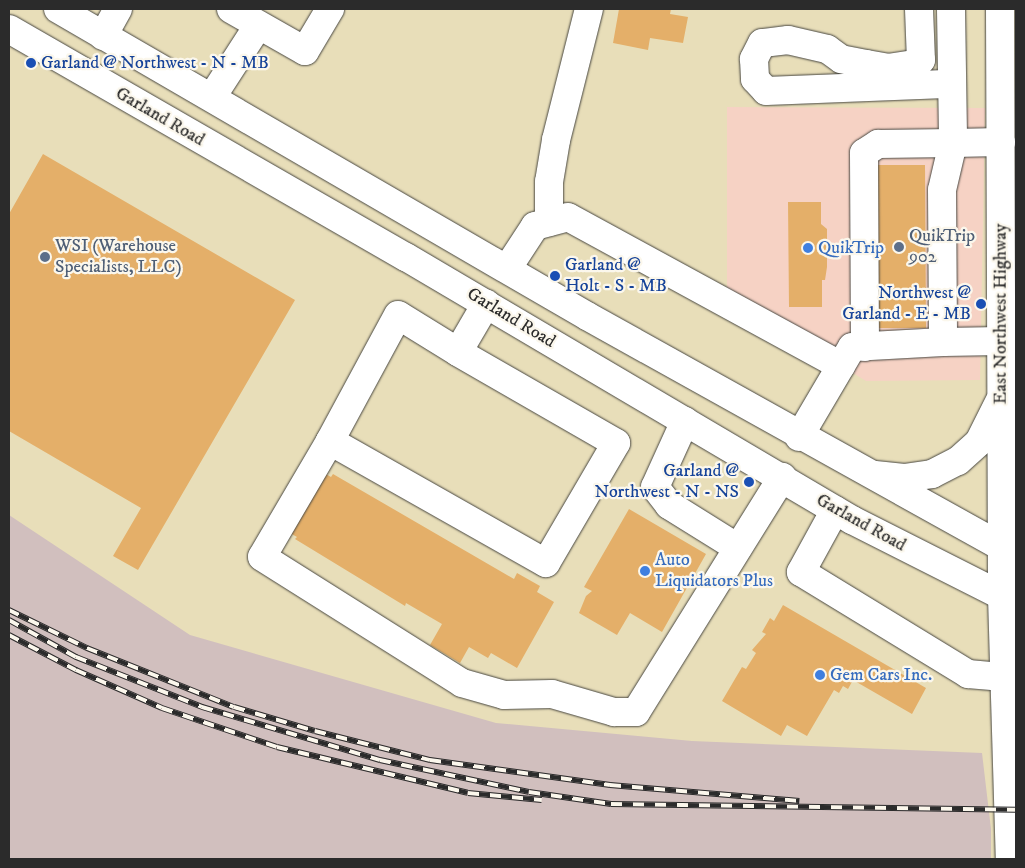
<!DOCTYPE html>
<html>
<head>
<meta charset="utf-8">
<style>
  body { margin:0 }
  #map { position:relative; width:1025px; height:868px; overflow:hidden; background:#e8deb9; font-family:"IM FELL DW Pica",serif }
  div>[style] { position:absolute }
  .built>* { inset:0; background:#f6d2c4 }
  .industrial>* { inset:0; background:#d1bfbe }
  .building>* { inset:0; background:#e4af69 }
  .roads { filter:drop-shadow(0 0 1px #474640) drop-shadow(0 0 1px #474640) }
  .minor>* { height:28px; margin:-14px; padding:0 14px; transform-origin:14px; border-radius:14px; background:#fff }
  .major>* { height:28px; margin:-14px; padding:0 14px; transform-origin:14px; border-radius:14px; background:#fff }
  .rail>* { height:5.5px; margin-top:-2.75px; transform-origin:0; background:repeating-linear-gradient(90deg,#fbf7ec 0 11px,#2b2b2b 0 22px); box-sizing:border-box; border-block:1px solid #2b2b2b }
  .dots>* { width:14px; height:14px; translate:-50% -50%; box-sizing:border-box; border:2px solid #fbf7ec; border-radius:50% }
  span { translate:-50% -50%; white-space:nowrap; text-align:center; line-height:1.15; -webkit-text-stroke:4.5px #fbf7ec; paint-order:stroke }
  .transit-label { font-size:18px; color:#164399 }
  .left { translate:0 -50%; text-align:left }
  .right { translate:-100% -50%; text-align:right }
  .street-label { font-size:18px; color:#2b2b2b }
  .service-label { font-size:18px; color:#4e5e75 }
  .shop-label { font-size:18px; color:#366cbe }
  .frame { position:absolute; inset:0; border:10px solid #2b2b2b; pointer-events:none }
</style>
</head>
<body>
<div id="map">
  <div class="built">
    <i style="clip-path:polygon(727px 107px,985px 108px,980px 380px,866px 381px,727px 295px)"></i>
  </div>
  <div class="industrial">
    <i style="clip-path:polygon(9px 515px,190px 635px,496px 723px,692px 741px,982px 753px,991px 829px,991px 859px,9px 859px)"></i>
  </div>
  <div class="building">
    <i style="clip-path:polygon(619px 9px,671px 9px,670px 14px,688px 17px,683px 43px,650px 38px,648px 50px,613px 43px)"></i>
    <i style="clip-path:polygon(43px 154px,295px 300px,138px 570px,113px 556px,141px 508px,9px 431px,9px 214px)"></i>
    <i style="clip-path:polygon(872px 165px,925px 165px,926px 328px,873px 328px)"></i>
    <i style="clip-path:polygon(788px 202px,821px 202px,821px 224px,827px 229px,827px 267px,825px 280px,822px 280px,822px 307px,789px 307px)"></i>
    <i style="clip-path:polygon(324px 473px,331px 477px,333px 474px,514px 579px,517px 573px,540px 586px,537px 592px,554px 602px,517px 668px,491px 653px,488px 658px,469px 647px,460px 663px,430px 645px,442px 624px,406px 603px,405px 606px,295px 539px,297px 537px,290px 533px)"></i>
    <i style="clip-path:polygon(629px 509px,706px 554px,662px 632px,630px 613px,617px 635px,579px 613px,586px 596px,592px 591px,584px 587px)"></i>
    <i style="clip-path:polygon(783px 605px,926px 688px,912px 714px,853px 680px,848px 689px,843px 686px,839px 693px,834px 690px,807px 736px,787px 725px,781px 736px,722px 701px,742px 667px,746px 669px,756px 653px,752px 650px,766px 634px,762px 632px,770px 618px,774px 621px)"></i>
  </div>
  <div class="roads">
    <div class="minor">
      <i style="left:231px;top:9px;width:85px;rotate:29.6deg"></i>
      <i style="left:305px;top:51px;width:49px;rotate:-59.2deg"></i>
      <i style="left:919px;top:9px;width:51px;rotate:87.8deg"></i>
      <i style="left:921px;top:60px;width:8px;rotate:150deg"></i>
      <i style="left:914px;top:64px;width:25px;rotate:171deg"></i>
      <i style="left:889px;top:68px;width:23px;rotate:-170deg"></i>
      <i style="left:866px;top:64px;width:25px;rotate:-169deg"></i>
      <i style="left:841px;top:59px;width:17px;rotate:-144deg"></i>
      <i style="left:827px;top:49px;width:40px;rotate:-167deg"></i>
      <i style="left:788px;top:40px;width:26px;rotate:173deg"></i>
      <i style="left:762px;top:43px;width:18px;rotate:117deg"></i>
      <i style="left:754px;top:59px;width:20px;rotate:87deg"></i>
      <i style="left:755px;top:79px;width:16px;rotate:47deg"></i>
      <i style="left:766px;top:91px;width:186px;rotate:-2.2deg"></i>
      <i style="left:951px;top:9px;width:134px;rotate:89.1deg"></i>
      <i style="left:953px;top:143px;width:48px;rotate:-1.2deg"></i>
      <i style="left:103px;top:36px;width:31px;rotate:-61deg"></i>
      <i style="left:212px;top:97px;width:85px;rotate:-57.1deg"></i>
      <i style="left:549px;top:222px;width:40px;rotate:-90deg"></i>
      <i style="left:549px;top:182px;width:43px;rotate:-80.5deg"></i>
      <i style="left:556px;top:140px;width:135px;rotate:-75.9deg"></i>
      <i style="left:507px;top:269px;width:51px;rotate:-56.9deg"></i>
      <i style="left:535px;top:226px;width:34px;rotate:-15deg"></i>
      <i style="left:568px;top:217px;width:311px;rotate:28.6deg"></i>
      <i style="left:865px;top:347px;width:194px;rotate:-90.3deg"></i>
      <i style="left:864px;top:153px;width:17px;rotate:-33deg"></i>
      <i style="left:878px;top:144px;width:75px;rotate:-0.8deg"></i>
      <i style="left:953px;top:143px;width:48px;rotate:103.2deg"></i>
      <i style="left:942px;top:190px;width:152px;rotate:89.6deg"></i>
      <i style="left:943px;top:342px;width:58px;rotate:-1deg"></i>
      <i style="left:458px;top:352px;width:70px;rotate:-148.3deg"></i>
      <i style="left:398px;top:315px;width:143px;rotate:118.4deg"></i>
      <i style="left:330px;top:441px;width:248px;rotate:29.5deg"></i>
      <i style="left:546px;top:563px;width:139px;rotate:-59.7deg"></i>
      <i style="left:616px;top:443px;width:182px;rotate:-150.1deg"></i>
      <i style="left:458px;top:352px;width:56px;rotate:-59.7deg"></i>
      <i style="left:685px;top:421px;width:72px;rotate:114.4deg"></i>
      <i style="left:655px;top:487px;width:23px;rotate:52deg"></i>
      <i style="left:669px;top:505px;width:81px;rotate:31.9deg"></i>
      <i style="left:799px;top:437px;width:104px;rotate:-59.5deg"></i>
      <i style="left:852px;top:347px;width:91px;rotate:-3.1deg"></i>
      <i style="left:330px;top:441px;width:134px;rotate:120.4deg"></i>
      <i style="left:262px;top:557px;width:236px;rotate:32.2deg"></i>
      <i style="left:462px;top:683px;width:44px;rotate:15.9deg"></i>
      <i style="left:504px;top:695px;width:48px;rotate:-1.2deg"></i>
      <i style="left:552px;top:694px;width:65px;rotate:16.2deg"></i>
      <i style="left:614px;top:712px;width:22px"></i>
      <i style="left:636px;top:712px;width:277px;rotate:-58.1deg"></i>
      <i style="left:835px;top:510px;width:71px;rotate:118.7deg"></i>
      <i style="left:801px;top:572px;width:196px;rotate:31.4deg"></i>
      <i style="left:968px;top:674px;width:36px;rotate:5deg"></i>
    </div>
    <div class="major">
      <i style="left:58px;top:9px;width:612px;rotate:30.13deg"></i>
      <i style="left:587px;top:316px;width:491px;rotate:29.1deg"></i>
      <i style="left:1000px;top:9px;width:587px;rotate:89.8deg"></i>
      <i style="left:1002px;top:596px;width:263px;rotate:88.3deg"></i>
      <i style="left:9px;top:29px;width:458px;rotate:29.9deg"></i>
      <i style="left:406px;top:257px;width:518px;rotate:30.53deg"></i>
      <i style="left:852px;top:520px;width:184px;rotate:26.8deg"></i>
      <i style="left:875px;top:475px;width:29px;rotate:6deg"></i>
      <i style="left:904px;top:478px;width:28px;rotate:-8deg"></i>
      <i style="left:932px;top:474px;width:29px;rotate:-27deg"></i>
      <i style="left:958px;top:461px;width:28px;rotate:-42deg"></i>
      <i style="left:979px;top:442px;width:45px;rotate:-63.4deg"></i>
    </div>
  </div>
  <div class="rail">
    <i style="left:9px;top:610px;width:87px;rotate:26deg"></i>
    <i style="left:87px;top:648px;width:158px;rotate:21.9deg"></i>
    <i style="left:234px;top:707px;width:84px;rotate:16.5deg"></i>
    <i style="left:315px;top:731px;width:119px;rotate:14.2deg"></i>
    <i style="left:430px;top:760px;width:182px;rotate:7.9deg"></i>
    <i style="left:610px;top:785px;width:190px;rotate:4.8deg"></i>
    <i style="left:9px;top:620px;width:77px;rotate:28.9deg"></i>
    <i style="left:76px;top:657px;width:136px;rotate:21.6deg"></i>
    <i style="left:202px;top:707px;width:186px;rotate:16.6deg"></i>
    <i style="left:380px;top:760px;width:152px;rotate:12.1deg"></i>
    <i style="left:529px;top:792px;width:83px;rotate:8.3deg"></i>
    <i style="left:611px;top:804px;width:405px;rotate:0.8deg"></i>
    <i style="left:9px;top:635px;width:76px;rotate:27.6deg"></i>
    <i style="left:76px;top:670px;width:94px;rotate:23.8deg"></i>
    <i style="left:162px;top:708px;width:121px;rotate:18.7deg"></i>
    <i style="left:277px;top:747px;width:196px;rotate:13.5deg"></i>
    <i style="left:468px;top:793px;width:74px;rotate:5.4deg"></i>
  </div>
  <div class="dots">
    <i style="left:31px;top:63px;background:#1a4fb4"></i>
    <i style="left:899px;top:247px;background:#5c6f8a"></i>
    <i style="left:808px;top:248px;background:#3f7fe0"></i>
    <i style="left:45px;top:257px;background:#5c6f8a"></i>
    <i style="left:555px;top:276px;background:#1a4fb4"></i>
    <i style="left:981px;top:304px;background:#1a4fb4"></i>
    <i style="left:749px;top:482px;background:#1a4fb4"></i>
    <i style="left:645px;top:571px;background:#3f7fe0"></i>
    <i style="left:820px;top:675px;background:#3f7fe0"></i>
  </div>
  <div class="transit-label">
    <span class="left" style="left:41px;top:63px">Garland @ Northwest - N - MB</span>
    <span class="left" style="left:565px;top:276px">Garland @<br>Holt - S - MB</span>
    <span class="right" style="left:971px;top:304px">Northwest @<br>Garland - E - MB</span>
    <span class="right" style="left:739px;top:482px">Garland @<br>Northwest - N - NS</span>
  </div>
  <div class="street-label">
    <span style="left:160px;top:117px;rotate:30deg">Garland Road</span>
    <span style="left:1001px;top:314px;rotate:-90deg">East Northwest Highway</span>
    <span style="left:511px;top:318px;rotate:31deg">Garland Road</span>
    <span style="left:861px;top:523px;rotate:29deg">Garland Road</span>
  </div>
  <div class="service-label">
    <span class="left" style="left:909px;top:247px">QuikTrip<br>902</span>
    <span class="left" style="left:55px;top:257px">WSI (Warehouse<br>Specialists, LLC)</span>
  </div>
  <div class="shop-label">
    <span class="left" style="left:818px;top:248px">QuikTrip</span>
    <span class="left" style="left:655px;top:571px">Auto<br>Liquidators Plus</span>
    <span class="left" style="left:830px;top:675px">Gem Cars Inc.</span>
  </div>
  <div class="frame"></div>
</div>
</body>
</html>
